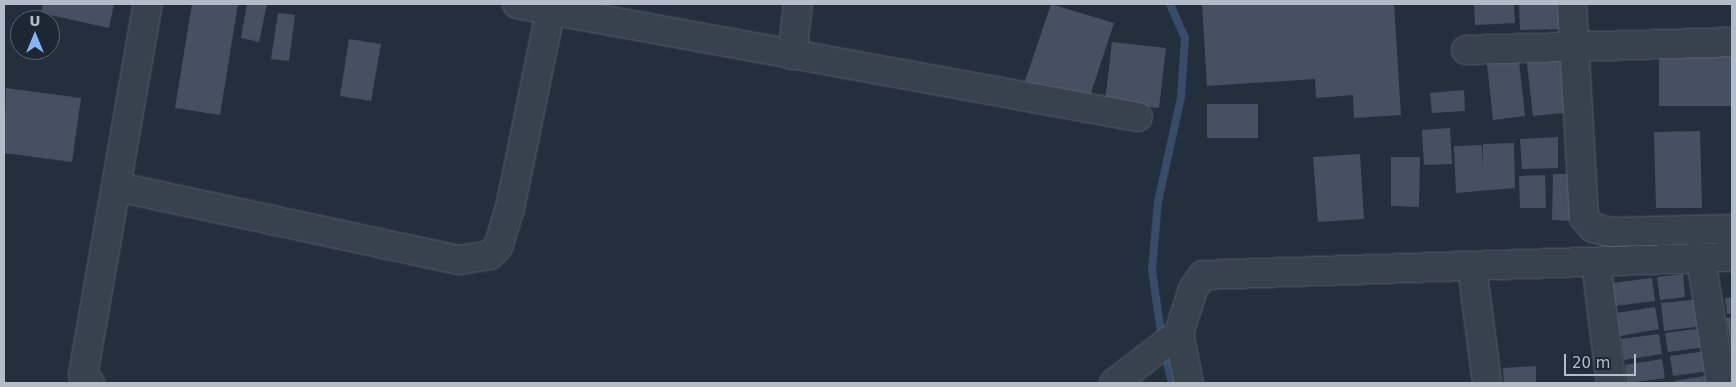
<!DOCTYPE html>
<html>
<head>
<meta charset="utf-8">
<style>
  body { margin:0 }
  #map { position:relative; width:1736px; height:387px; overflow:hidden; background:#242f3e; font-family:"DejaVu Sans",sans-serif }
  div>[style] { position:absolute }
  .stream>* { height:8px; margin:-4px; padding:0 4px; transform-origin:4px; border-radius:4px; background:#394c67 }
  .building>* { inset:0; background:#455162 }
  .roads { filter:drop-shadow(0 0 1px #565f6c) drop-shadow(0 0 1px #565f6c) }
  .minor>* { height:28px; margin:-14px; padding:0 14px; transform-origin:14px; border-radius:14px; background:#38414e }
  span { translate:-50% -50%; white-space:nowrap; text-align:center; line-height:1.15; -webkit-text-stroke:5px #1d2633; paint-order:stroke }
  .frame { position:absolute; inset:0; border:5px solid #b4bcc9; pointer-events:none }
  .north { position:absolute; left:10px; top:10px; width:50px; height:50px; box-sizing:border-box; background:#1d2633; border:1px solid #59626f; border-radius:50%; rotate:0deg; font-size:14px; font-weight:700; line-height:20px; text-align:center; color:#b4bcc9 }
  .north::after { content:''; display:block; margin:auto; width:18px; height:22px; background:#8ab4f8; clip-path:polygon(50% 0,100% 100%,50% 72%,0 100%) }
  .scale { position:absolute; left:1564px; top:354px; width:72px; height:22px; box-sizing:border-box; border:2px solid #b4bcc9; border-top:0; padding-left:6px; font-size:15px; line-height:18px; white-space:nowrap; color:#b4bcc9; -webkit-text-stroke:4px #1d2633; paint-order:stroke }
</style>
</head>
<body>
<div id="map">
  <div class="stream">
    <i style="left:1162px;top:340px;width:71px;rotate:-98.1deg"></i>
    <i style="left:1152px;top:270px;width:68px;rotate:-85deg"></i>
    <i style="left:1158px;top:202px;width:107px;rotate:-77.6deg"></i>
    <i style="left:1181px;top:97px;width:59px;rotate:-86.1deg"></i>
    <i style="left:1185px;top:38px;width:37px;rotate:-114deg"></i>
    <i style="left:1164px;top:351px;width:33px;rotate:76deg"></i>
  </div>
  <div class="building">
    <i style="clip-path:polygon(43px 4px,114px 4px,109px 28px,41px 13px)"></i>
    <i style="clip-path:polygon(192px 4px,238px 4px,220px 115px,175px 108px)"></i>
    <i style="clip-path:polygon(247px 4px,267px 4px,259px 42px,241px 38px)"></i>
    <i style="clip-path:polygon(1051px 4px,1114px 23px,1087px 105px,1024px 84px)"></i>
    <i style="clip-path:polygon(1202px 4px,1394px 4px,1401px 115px,1354px 118px,1353px 95px,1316px 98px,1315px 79px,1207px 86px)"></i>
    <i style="clip-path:polygon(1474px 4px,1514px 4px,1515px 23px,1475px 25px)"></i>
    <i style="clip-path:polygon(1519px 4px,1561px 4px,1562px 29px,1520px 30px)"></i>
    <i style="clip-path:polygon(278px 13px,295px 15px,289px 61px,271px 59px)"></i>
    <i style="clip-path:polygon(349px 39px,381px 44px,371px 101px,340px 96px)"></i>
    <i style="clip-path:polygon(1112px 42px,1166px 48px,1159px 108px,1105px 102px)"></i>
    <i style="clip-path:polygon(1659px 49px,1732px 49px,1732px 106px,1659px 106px)"></i>
    <i style="clip-path:polygon(1565px 51px,1572px 112px,1533px 116px,1526px 55px)"></i>
    <i style="clip-path:polygon(1519px 61px,1525px 116px,1493px 120px,1487px 64px)"></i>
    <i style="clip-path:polygon(6px 88px,81px 98px,72px 162px,4px 153px)"></i>
    <i style="clip-path:polygon(1464px 90px,1465px 111px,1432px 113px,1430px 93px)"></i>
    <i style="clip-path:polygon(1207px 104px,1258px 104px,1258px 138px,1207px 138px)"></i>
    <i style="clip-path:polygon(1450px 128px,1452px 164px,1424px 165px,1422px 130px)"></i>
    <i style="clip-path:polygon(1700px 131px,1702px 208px,1656px 208px,1654px 132px)"></i>
    <i style="clip-path:polygon(1558px 137px,1558px 168px,1522px 169px,1520px 139px)"></i>
    <i style="clip-path:polygon(1514px 143px,1515px 188px,1456px 193px,1454px 146px,1482px 145px,1483px 169px,1483px 144px)"></i>
    <i style="clip-path:polygon(1360px 154px,1364px 219px,1318px 222px,1313px 157px)"></i>
    <i style="clip-path:polygon(1391px 157px,1420px 157px,1419px 207px,1391px 206px)"></i>
    <i style="clip-path:polygon(1553px 174px,1575px 174px,1573px 221px,1552px 220px)"></i>
    <i style="clip-path:polygon(1545px 175px,1546px 208px,1520px 208px,1519px 176px)"></i>
    <i style="clip-path:polygon(1683px 274px,1685px 297px,1660px 300px,1657px 277px)"></i>
    <i style="clip-path:polygon(1652px 278px,1655px 301px,1615px 306px,1612px 283px)"></i>
    <i style="clip-path:polygon(1732px 297px,1732px 313px,1727px 314px,1725px 298px)"></i>
    <i style="clip-path:polygon(1701px 299px,1704px 326px,1664px 331px,1661px 303px)"></i>
    <i style="clip-path:polygon(1655px 307px,1659px 329px,1620px 336px,1617px 313px)"></i>
    <i style="clip-path:polygon(1732px 317px,1732px 345px,1731px 345px,1726px 318px)"></i>
    <i style="clip-path:polygon(1704px 328px,1706px 347px,1668px 352px,1665px 333px)"></i>
    <i style="clip-path:polygon(1659px 334px,1662px 354px,1624px 360px,1621px 339px)"></i>
    <i style="clip-path:polygon(1707px 351px,1710px 371px,1673px 376px,1670px 356px)"></i>
    <i style="clip-path:polygon(1662px 359px,1665px 378px,1627px 383px,1625px 365px)"></i>
    <i style="clip-path:polygon(1536px 366px,1536px 383px,1504px 383px,1503px 368px)"></i>
    <i style="clip-path:polygon(1711px 375px,1712px 383px,1674px 383px,1674px 381px)"></i>
  </div>
  <div class="roads">
    <div class="minor">
      <i style="left:517px;top:4px;width:631px;rotate:10.31deg"></i>
      <i style="left:1572px;top:4px;width:214px;rotate:86.8deg"></i>
      <i style="left:1584px;top:218px;width:13px;rotate:48deg"></i>
      <i style="left:1593px;top:228px;width:19px;rotate:12deg"></i>
      <i style="left:1612px;top:232px;width:120px;rotate:-1.4deg"></i>
      <i style="left:1466px;top:50px;width:266px;rotate:-1.7deg"></i>
      <i style="left:792px;top:55px;width:51px;rotate:-83.3deg"></i>
      <i style="left:118px;top:187px;width:349px;rotate:12.1deg"></i>
      <i style="left:459px;top:260px;width:31px;rotate:-9deg"></i>
      <i style="left:490px;top:255px;width:11px;rotate:-45deg"></i>
      <i style="left:498px;top:247px;width:41px;rotate:-72.9deg"></i>
      <i style="left:510px;top:208px;width:208px;rotate:-78.4deg"></i>
      <i style="left:1701px;top:260px;width:125px;rotate:80.8deg"></i>
      <i style="left:1596px;top:263px;width:121px;rotate:82.9deg"></i>
      <i style="left:1472px;top:267px;width:117px;rotate:82.6deg"></i>
      <i style="left:1179px;top:333px;width:51px;rotate:78.7deg"></i>
      <i style="left:90px;top:383px;width:11px;rotate:-131deg"></i>
      <i style="left:83px;top:375px;width:377px;rotate:-80.1deg"></i>
      <i style="left:1114px;top:383px;width:82px;rotate:-37.6deg"></i>
      <i style="left:1179px;top:333px;width:46px;rotate:-72.3deg"></i>
      <i style="left:1193px;top:289px;width:17px;rotate:-54deg"></i>
      <i style="left:1203px;top:275px;width:529px;rotate:-1.95deg"></i>
    </div>
  </div>
  <div class="frame"></div>
  <div class="north">U</div>
  <div class="scale">20 m</div>
</div>
</body>
</html>
